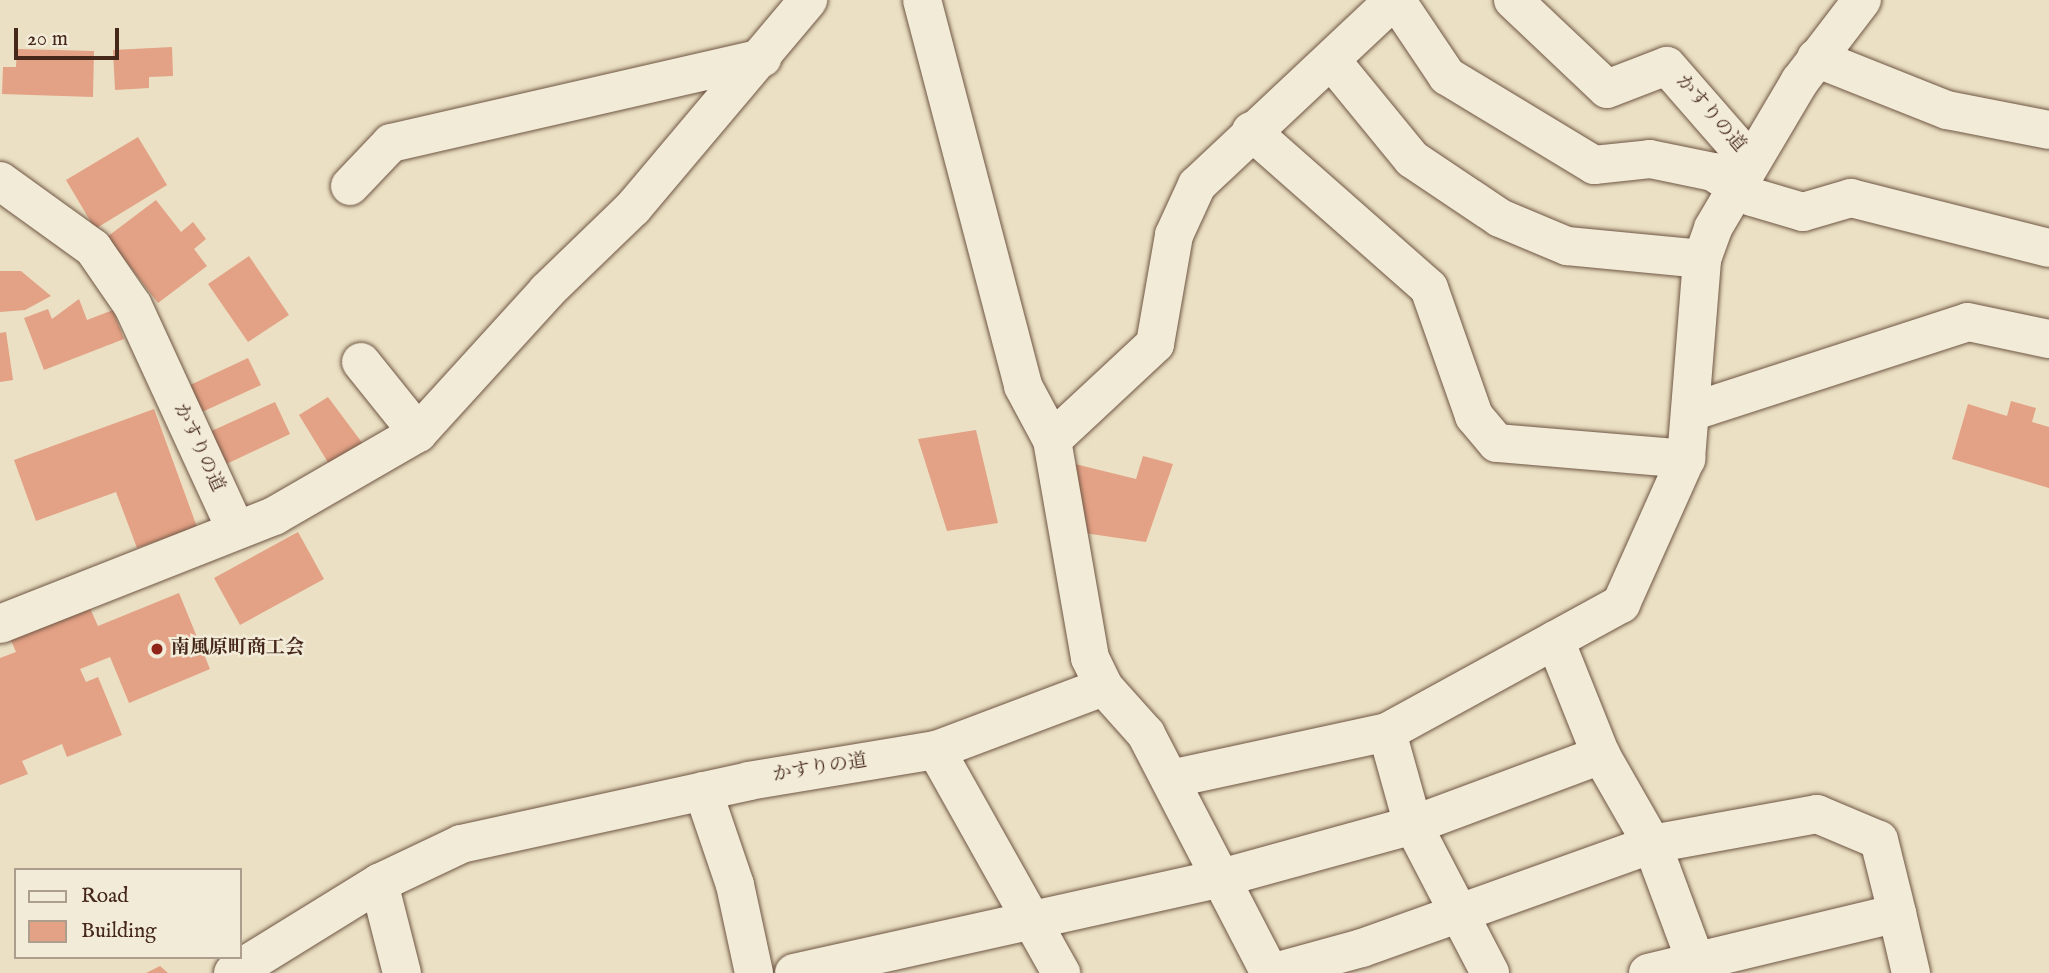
<!DOCTYPE html>
<html>
<head>
<meta charset="utf-8">
<style>
  body { margin:0 }
  #map { position:relative; width:2049px; height:973px; overflow:hidden; background:#ebe0c3; font-family:"IM FELL English","Noto Serif JP",serif }
  div>[style] { position:absolute }
  .building>* { inset:0; background:#e3a185 }
  .roads { filter:drop-shadow(0 0 2px #6f5644) drop-shadow(0 0 2px #6f5644) }
  .minor>* { height:38px; margin:-19px; padding:0 19px; transform-origin:19px; border-radius:19px; background:#f2ebd8 }
  .dots>* { width:19px; height:19px; translate:-50% -50%; box-sizing:border-box; border:4px solid #f2ebd8; border-radius:50% }
  span { translate:-50% -50%; white-space:nowrap; text-align:center; line-height:1.15; -webkit-text-stroke:5px #f2ebd8; paint-order:stroke }
  .street-label { font-size:19px; color:#46281a }
  .poi-label { font-size:19px; color:#46281a; font-weight:700 }
  .left { translate:0 -50%; text-align:left }
  .legend { position:absolute; left:14px; top:868px; width:228px; height:91px; box-sizing:border-box; background:#f2ebd8; border:2px solid #ad9d8c; margin:0; padding:9px 12px; list-style:none; font-size:21px; color:#46281a }
  .legend li { display:flex; align-items:center; gap:14px; height:35px }
  .legend b { width:35px; border:2px solid #ad9d8c }
  .scale { position:absolute; left:14px; top:28px; width:105px; height:32px; box-sizing:border-box; border:4px solid #46281a; border-top:0; padding-left:9px; font-size:21px; line-height:24px; white-space:nowrap; color:#46281a; -webkit-text-stroke:5px #f2ebd8; paint-order:stroke }
</style>
</head>
<body>
<div id="map">
  <div class="building">
    <i style="clip-path:polygon(172px 47px,173px 76px,149px 77px,149px 88px,115px 90px,113px 50px)"></i>
    <i style="clip-path:polygon(17px 49px,94px 51px,93px 97px,2px 94px,3px 67px,16px 67px)"></i>
    <i style="clip-path:polygon(138px 137px,167px 185px,95px 229px,66px 180px)"></i>
    <i style="clip-path:polygon(156px 200px,181px 232px,193px 222px,206px 239px,194px 249px,207px 266px,158px 303px,107px 237px)"></i>
    <i style="clip-path:polygon(249px 256px,289px 315px,248px 342px,208px 284px)"></i>
    <i style="clip-path:polygon(0 271px,21px 271px,51px 296px,25px 310px,0 312px)"></i>
    <i style="clip-path:polygon(79px 299px,87px 320px,113px 310px,124px 339px,44px 370px,24px 318px,48px 309px,52px 319px)"></i>
    <i style="clip-path:polygon(6px 332px,13px 380px,0 382px,0 333px)"></i>
    <i style="clip-path:polygon(248px 358px,261px 385px,200px 413px,188px 386px)"></i>
    <i style="clip-path:polygon(328px 397px,366px 448px,332px 469px,299px 415px)"></i>
    <i style="clip-path:polygon(2011px 401px,2036px 408px,2032px 422px,2049px 427px,2049px 488px,1952px 459px,1968px 404px,2007px 416px)"></i>
    <i style="clip-path:polygon(275px 402px,290px 434px,220px 467px,205px 434px)"></i>
    <i style="clip-path:polygon(154px 409px,197px 527px,137px 548px,116px 492px,36px 521px,14px 460px)"></i>
    <i style="clip-path:polygon(976px 430px,998px 523px,947px 531px,918px 439px)"></i>
    <i style="clip-path:polygon(1143px 456px,1173px 464px,1146px 542px,1084px 533px,1075px 464px,1136px 479px)"></i>
    <i style="clip-path:polygon(298px 532px,324px 579px,240px 625px,214px 578px)"></i>
    <i style="clip-path:polygon(179px 593px,210px 669px,129px 703px,110px 657px,80px 669px,86px 682px,98px 677px,122px 735px,67px 757px,62px 744px,22px 761px,28px 774px,0 785px,0 658px,16px 652px,10px 638px,89px 606px,98px 626px)"></i>
    <i style="clip-path:polygon(160px 966px,168px 973px,146px 973px)"></i>
  </div>
  <div class="roads">
    <div class="minor">
      <i style="left:922px;top:0;width:399px;rotate:75.3deg"></i>
      <i style="left:1023px;top:386px;width:61px;rotate:61.8deg"></i>
      <i style="left:1052px;top:440px;width:221px;rotate:80.1deg"></i>
      <i style="left:1090px;top:658px;width:32px;rotate:64deg"></i>
      <i style="left:1104px;top:687px;width:63px;rotate:48.2deg"></i>
      <i style="left:1146px;top:734px;width:269px;rotate:62.6deg"></i>
      <i style="left:1396px;top:0;width:92px;rotate:56.1deg"></i>
      <i style="left:1447px;top:76px;width:172px;rotate:31.2deg"></i>
      <i style="left:1594px;top:165px;width:56px;rotate:-6.1deg"></i>
      <i style="left:1650px;top:159px;width:64px;rotate:11.7deg"></i>
      <i style="left:1713px;top:172px;width:46px;rotate:32.7deg"></i>
      <i style="left:1752px;top:197px;width:53px;rotate:16.4deg"></i>
      <i style="left:1803px;top:212px;width:50px;rotate:-16.3deg"></i>
      <i style="left:1851px;top:198px;width:204px;rotate:14.2deg"></i>
      <i style="left:1513px;top:0;width:129px;rotate:43.4deg"></i>
      <i style="left:1607px;top:89px;width:64px;rotate:-21deg"></i>
      <i style="left:1667px;top:66px;width:126px;rotate:48.9deg"></i>
      <i style="left:1816px;top:58px;width:141px;rotate:21.7deg"></i>
      <i style="left:1947px;top:110px;width:104px;rotate:11.1deg"></i>
      <i style="left:1331px;top:60px;width:128px;rotate:50.7deg"></i>
      <i style="left:1412px;top:159px;width:106px;rotate:33.8deg"></i>
      <i style="left:1500px;top:218px;width:73px;rotate:22.7deg"></i>
      <i style="left:1567px;top:246px;width:136px;rotate:5.5deg"></i>
      <i style="left:1251px;top:131px;width:237px;rotate:41.4deg"></i>
      <i style="left:1429px;top:288px;width:136px;rotate:70.6deg"></i>
      <i style="left:1474px;top:416px;width:35px;rotate:50deg"></i>
      <i style="left:1497px;top:443px;width:190px;rotate:4.8deg"></i>
      <i style="left:0;top:181px;width:115px;rotate:35.8deg"></i>
      <i style="left:93px;top:248px;width:70px;rotate:55.4deg"></i>
      <i style="left:133px;top:306px;width:244px;rotate:65.3deg"></i>
      <i style="left:350px;top:186px;width:59px;rotate:-46.4deg"></i>
      <i style="left:391px;top:143px;width:381px;rotate:-12.9deg"></i>
      <i style="left:361px;top:362px;width:91px;rotate:51.2deg"></i>
      <i style="left:1691px;top:412px;width:291px;rotate:-18deg"></i>
      <i style="left:1968px;top:322px;width:83px;rotate:11.9deg"></i>
      <i style="left:1052px;top:440px;width:141px;rotate:-43deg"></i>
      <i style="left:1155px;top:344px;width:111px;rotate:-80.1deg"></i>
      <i style="left:1174px;top:235px;width:55px;rotate:-65.3deg"></i>
      <i style="left:1197px;top:185px;width:270px;rotate:-43.2deg"></i>
      <i style="left:0;top:624px;width:295px;rotate:-21.5deg"></i>
      <i style="left:274px;top:516px;width:166px;rotate:-30deg"></i>
      <i style="left:418px;top:433px;width:192px;rotate:-47.7deg"></i>
      <i style="left:547px;top:291px;width:120px;rotate:-44deg"></i>
      <i style="left:633px;top:208px;width:272px;rotate:-49.9deg"></i>
      <i style="left:1555px;top:640px;width:124px;rotate:68.2deg"></i>
      <i style="left:1601px;top:755px;width:103px;rotate:60.2deg"></i>
      <i style="left:1652px;top:844px;width:138px;rotate:69.6deg"></i>
      <i style="left:1387px;top:732px;width:97px;rotate:74.4deg"></i>
      <i style="left:1413px;top:825px;width:167px;rotate:62.5deg"></i>
      <i style="left:936px;top:750px;width:256px;rotate:60.7deg"></i>
      <i style="left:1170px;top:779px;width:222px;rotate:-12.2deg"></i>
      <i style="left:1387px;top:732px;width:267px;rotate:-28.7deg"></i>
      <i style="left:1621px;top:604px;width:159px;rotate:-65.9deg"></i>
      <i style="left:1686px;top:459px;width:201px;rotate:-85.4deg"></i>
      <i style="left:1702px;top:259px;width:33px;rotate:-70deg"></i>
      <i style="left:1713px;top:228px;width:171px;rotate:-59.4deg"></i>
      <i style="left:1800px;top:81px;width:102px;rotate:-52.6deg"></i>
      <i style="left:703px;top:791px;width:99px;rotate:71.2deg"></i>
      <i style="left:735px;top:885px;width:90px;rotate:77.8deg"></i>
      <i style="left:379px;top:883px;width:93px;rotate:75.7deg"></i>
      <i style="left:233px;top:973px;width:172px;rotate:-31.7deg"></i>
      <i style="left:379px;top:883px;width:91px;rotate:-25.4deg"></i>
      <i style="left:461px;top:844px;width:295px;rotate:-12.3deg"></i>
      <i style="left:749px;top:781px;width:190px;rotate:-9.4deg"></i>
      <i style="left:936px;top:750px;width:179px;rotate:-20.6deg"></i>
      <i style="left:794px;top:973px;width:437px;rotate:-12.5deg"></i>
      <i style="left:1221px;top:878px;width:199px;rotate:-15.4deg"></i>
      <i style="left:1413px;top:825px;width:201px;rotate:-20.4deg"></i>
      <i style="left:1271px;top:973px;width:94px;rotate:-15.4deg"></i>
      <i style="left:1362px;top:948px;width:308px;rotate:-19.7deg"></i>
      <i style="left:1652px;top:844px;width:168px;rotate:-10.3deg"></i>
      <i style="left:1817px;top:814px;width:67px;rotate:22.8deg"></i>
      <i style="left:1879px;top:840px;width:75px;rotate:76.1deg"></i>
      <i style="left:1648px;top:973px;width:256px;rotate:-13.5deg"></i>
      <i style="left:1897px;top:913px;width:62px;rotate:76.9deg"></i>
    </div>
  </div>
  <div class="dots">
    <i style="left:157px;top:649px;background:#8f2418"></i>
  </div>
  <div class="street-label">
    <span style="left:1710px;top:114px;rotate:49deg">かすりの道</span>
    <span style="left:198px;top:448px;rotate:65deg">かすりの道</span>
    <span style="left:820px;top:769px;rotate:-9deg">かすりの道</span>
  </div>
  <div class="poi-label">
    <span class="left" style="left:171px;top:649px">南風原町商工会</span>
  </div>
  <ul class="legend">
  <li><b style="height:9px;background:#f2ebd8"></b>Road</li>
  <li><b style="height:19px;background:#e3a185"></b>Building</li>
  </ul>
  <div class="scale">20 m</div>
</div>
</body>
</html>
